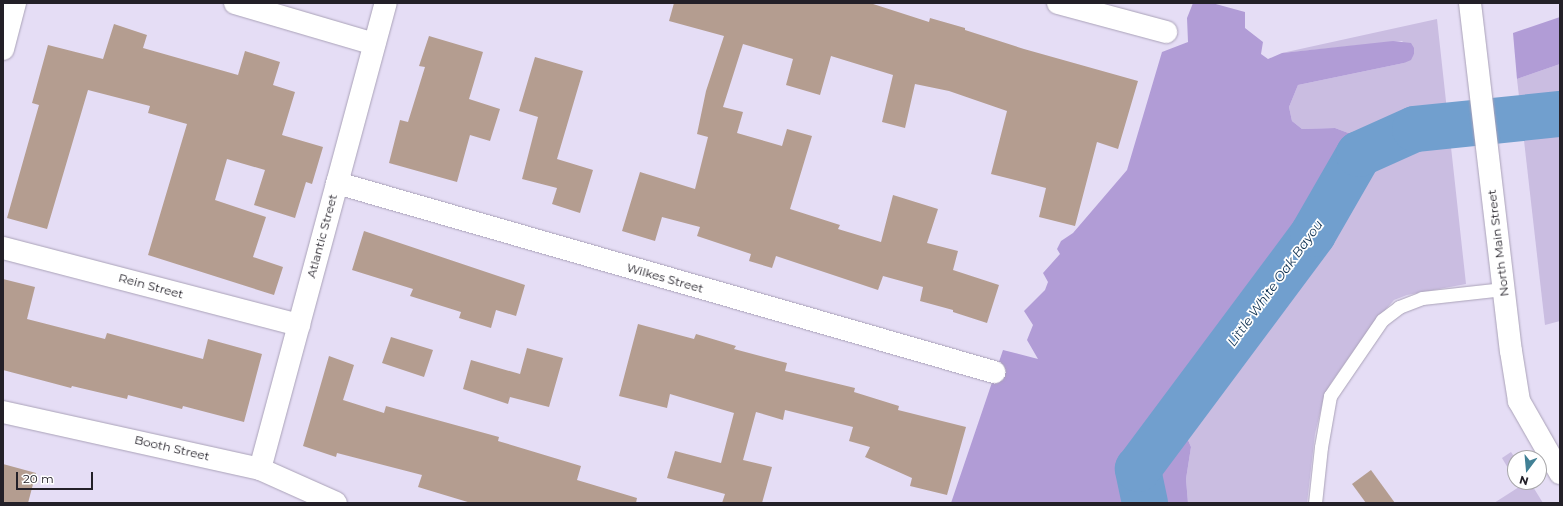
<!DOCTYPE html>
<html>
<head>
<meta charset="utf-8">
<style>
  body { margin:0 }
  #map { position:relative; width:1563px; height:506px; overflow:hidden; background:#e5ddf5; font-family:Montserrat,sans-serif }
  div>[style] { position:absolute }
  .green>* { inset:0; background:#cabde1 }
  .forest>* { inset:0; background:#b19cd6 }
  .river>* { height:46px; margin:-23px; padding:0 23px; transform-origin:23px; border-radius:23px; background:#719fce }
  .building>* { inset:0; background:#b49d90 }
  .roads { filter:drop-shadow(0 0 1px #aaa2b8) drop-shadow(0 0 1px #aaa2b8) }
  .lane>* { height:13px; margin:-6.5px; padding:0 6.5px; transform-origin:6.5px; border-radius:6.5px; background:#fff }
  .street>* { height:22px; margin:-11px; padding:0 11px; transform-origin:11px; border-radius:11px; background:#fff }
  .secondary>* { height:22px; margin:-11px; padding:0 11px; transform-origin:11px; border-radius:11px; background:#fff }
  span { translate:-50% -50%; white-space:nowrap; text-align:center; line-height:1.15; -webkit-text-stroke:3.5px #fff; paint-order:stroke }
  .street-label { font-size:12px; color:#232028 }
  .water-label { font-size:13px; color:#103252; font-style:italic }
  .frame { position:absolute; inset:0; border:4px solid #232028; pointer-events:none }
  .north { position:absolute; left:1507px; top:450px; width:40px; height:40px; box-sizing:border-box; background:#fff; border:1px solid #a7a6a9; border-radius:50%; rotate:196deg; font-size:11px; font-weight:700; line-height:16px; text-align:center; color:#232028 }
  .north::after { content:''; display:block; margin:auto; width:14px; height:18px; background:#418095; clip-path:polygon(50% 0,100% 100%,50% 72%,0 100%) }
  .scale { position:absolute; left:16px; top:472px; width:77px; height:18px; box-sizing:border-box; border:2px solid #232028; border-top:0; padding-left:5px; font-size:12px; line-height:14px; white-space:nowrap; color:#232028; -webkit-text-stroke:3px #fff; paint-order:stroke }
</style>
</head>
<body>
<div id="map">
  <div class="green">
    <i style="clip-path:polygon(1437px 19px,1466px 284px,1407px 295px,1394px 300px,1371px 326px,1331px 383px,1323px 401px,1315px 434px,1307px 503px,1188px 503px,1186px 479px,1191px 447px,1176px 412px,1195px 384px,1208px 353px,1224px 343px,1233px 320px,1245px 310px,1259px 314px,1273px 300px,1279px 288px,1294px 288px,1302px 256px,1310px 246px,1316px 245px,1318px 238px,1314px 226px,1322px 200px,1346px 160px,1361px 151px,1351px 134px,1335px 128px,1302px 129px,1292px 121px,1289px 107px,1298px 85px,1404px 63px,1414px 54px,1402px 41px,1282px 53px)"></i>
    <i style="clip-path:polygon(1560px 64px,1560px 321px,1545px 325px,1517px 79px)"></i>
    <i style="clip-path:polygon(1511px 452px,1515px 458px,1515px 480px,1502px 458px)"></i>
    <i style="clip-path:polygon(1516px 482px,1530px 482px,1543px 503px,1494px 503px,1519px 487px)"></i>
  </div>
  <div class="forest">
    <i style="clip-path:polygon(1193px 3px,1212px 3px,1245px 12px,1245px 28px,1263px 42px,1261px 54px,1268px 59px,1282px 53px,1393px 41px,1411px 43px,1414px 48px,1414px 54px,1411px 60px,1404px 63px,1298px 85px,1289px 107px,1292px 121px,1302px 129px,1335px 128px,1351px 134px,1361px 151px,1346px 160px,1322px 200px,1314px 226px,1318px 238px,1316px 246px,1310px 246px,1302px 256px,1294px 288px,1286px 292px,1279px 288px,1271px 309px,1259px 314px,1245px 310px,1233px 320px,1224px 343px,1208px 353px,1195px 384px,1176px 412px,1191px 447px,1186px 479px,1188px 503px,951px 503px,1003px 350px,1038px 359px,1027px 340px,1033px 325px,1024px 311px,1045px 290px,1048px 282px,1043px 273px,1060px 254px,1057px 249px,1061px 241px,1073px 233px,1127px 170px,1162px 52px,1188px 42px,1187px 18px)"></i>
    <i style="clip-path:polygon(1560px 17px,1560px 64px,1517px 79px,1513px 33px)"></i>
  </div>
  <div class="river">
    <i style="left:1145px;top:503px;width:35px;rotate:-102deg"></i>
    <i style="left:1138px;top:469px;width:293px;rotate:-53.3deg"></i>
    <i style="left:1313px;top:234px;width:92px;rotate:-60.1deg"></i>
    <i style="left:1359px;top:154px;width:61px;rotate:-24.1deg"></i>
    <i style="left:1415px;top:129px;width:146px;rotate:-5.9deg"></i>
  </div>
  <div class="building">
    <i style="clip-path:polygon(674px 3px,870px 3px,929px 22px,930px 18px,965px 28px,965px 30px,1024px 49px,1138px 81px,1118px 149px,1097px 142px,1075px 226px,1039px 217px,1046px 188px,991px 174px,1007px 111px,949px 91px,915px 84px,905px 128px,882px 122px,893px 75px,831px 56px,820px 95px,786px 85px,793px 59px,743px 44px,723px 107px,743px 112px,737px 133px,782px 146px,787px 129px,812px 136px,790px 209px,840px 225px,838px 229px,881px 242px,893px 195px,938px 209px,927px 243px,958px 251px,953px 270px,999px 285px,987px 323px,953px 312px,953px 310px,920px 301px,923px 287px,883px 276px,878px 290px,776px 256px,772px 268px,749px 261px,751px 254px,697px 236px,700px 227px,662px 217px,655px 241px,622px 231px,640px 172px,695px 189px,708px 137px,697px 134px,706px 91px,724px 36px,669px 21px)"></i>
    <i style="clip-path:polygon(114px 24px,147px 35px,143px 48px,238px 75px,245px 51px,280px 62px,273px 85px,295px 92px,282px 135px,323px 147px,312px 184px,306px 182px,295px 218px,254px 205px,265px 170px,227px 159px,215px 200px,266px 217px,253px 257px,283px 267px,274px 295px,148px 255px,187px 124px,148px 113px,150px 106px,88px 90px,47px 229px,7px 218px,39px 105px,32px 103px,48px 45px,103px 59px)"></i>
    <i style="clip-path:polygon(429px 36px,483px 52px,469px 99px,500px 109px,490px 141px,470px 135px,457px 182px,389px 163px,400px 120px,408px 122px,425px 67px,419px 66px)"></i>
    <i style="clip-path:polygon(535px 57px,583px 71px,557px 159px,593px 170px,580px 213px,552px 204px,557px 188px,522px 179px,538px 117px,519px 111px)"></i>
    <i style="clip-path:polygon(364px 231px,525px 285px,516px 316px,496px 310px,491px 328px,459px 318px,461px 312px,410px 296px,413px 289px,352px 270px)"></i>
    <i style="clip-path:polygon(3px 279px,35px 287px,27px 319px,105px 339px,107px 333px,203px 359px,208px 339px,262px 354px,244px 422px,183px 406px,182px 409px,128px 395px,127px 399px,72px 386px,71px 388px,3px 370px)"></i>
    <i style="clip-path:polygon(638px 324px,694px 339px,696px 334px,736px 346px,734px 349px,787px 363px,785px 371px,855px 388px,854px 392px,899px 406px,898px 410px,966px 427px,947px 495px,910px 486px,912px 478px,865px 457px,870px 447px,849px 441px,853px 427px,785px 410px,783px 420px,756px 412px,743px 460px,772px 467px,762px 503px,722px 503px,725px 494px,667px 478px,675px 451px,721px 463px,734px 413px,670px 394px,667px 408px,619px 396px)"></i>
    <i style="clip-path:polygon(391px 337px,433px 350px,424px 377px,382px 363px)"></i>
    <i style="clip-path:polygon(527px 348px,563px 358px,549px 407px,510px 397px,508px 404px,463px 389px,471px 360px,520px 374px)"></i>
    <i style="clip-path:polygon(329px 356px,354px 365px,343px 400px,384px 413px,386px 406px,499px 437px,498px 441px,581px 466px,577px 480px,637px 498px,636px 503px,471px 503px,418px 487px,422px 475px,337px 453px,336px 457px,303px 446px)"></i>
    <i style="clip-path:polygon(3px 464px,36px 473px,28px 503px,3px 503px)"></i>
    <i style="clip-path:polygon(1371px 470px,1395px 503px,1366px 503px,1352px 484px)"></i>
  </div>
  <div class="roads">
    <div class="lane">
      <i style="left:1315px;top:503px;width:56px;rotate:-83.9deg"></i>
      <i style="left:1321px;top:447px;width:52px;rotate:-80deg"></i>
      <i style="left:1330px;top:396px;width:92px;rotate:-55.6deg"></i>
      <i style="left:1382px;top:320px;width:21px;rotate:-37deg"></i>
      <i style="left:1399px;top:307px;width:25px;rotate:-21deg"></i>
      <i style="left:1422px;top:298px;width:82px;rotate:-6.3deg"></i>
    </div>
    <div class="street">
      <i style="left:235px;top:3px;width:145px;rotate:16.4deg"></i>
      <i style="left:1058px;top:3px;width:112px;rotate:15deg"></i>
      <i style="left:3px;top:49px;width:48px;rotate:-75.4deg"></i>
      <i style="left:337px;top:183px;width:684px;rotate:16.05deg"></i>
      <i style="left:3px;top:248px;width:306px;rotate:14.6deg"></i>
      <i style="left:3px;top:412px;width:263px;rotate:12.5deg"></i>
      <i style="left:260px;top:469px;width:83px;rotate:24.1deg"></i>
      <i style="left:260px;top:469px;width:483px;rotate:-74.9deg"></i>
    </div>
    <div class="secondary">
      <i style="left:1470px;top:3px;width:350px;rotate:83.3deg"></i>
      <i style="left:1511px;top:351px;width:51px;rotate:80.9deg"></i>
      <i style="left:1519px;top:401px;width:83px;rotate:60.3deg"></i>
    </div>
  </div>
  <div class="street-label">
    <span style="left:322px;top:236px;rotate:-75deg">Atlantic Street</span>
    <span style="left:1498px;top:243px;rotate:-97deg">North Main Street</span>
    <span style="left:665px;top:278px;rotate:16deg">Wilkes Street</span>
    <span style="left:151px;top:286px;rotate:15deg">Rein Street</span>
    <span style="left:172px;top:448px;rotate:13deg">Booth Street</span>
  </div>
  <div class="water-label">
    <span style="left:1275px;top:283px;rotate:-54deg">Little White Oak Bayou</span>
  </div>
  <div class="frame"></div>
  <div class="north">N</div>
  <div class="scale">20 m</div>
</div>
</body>
</html>
